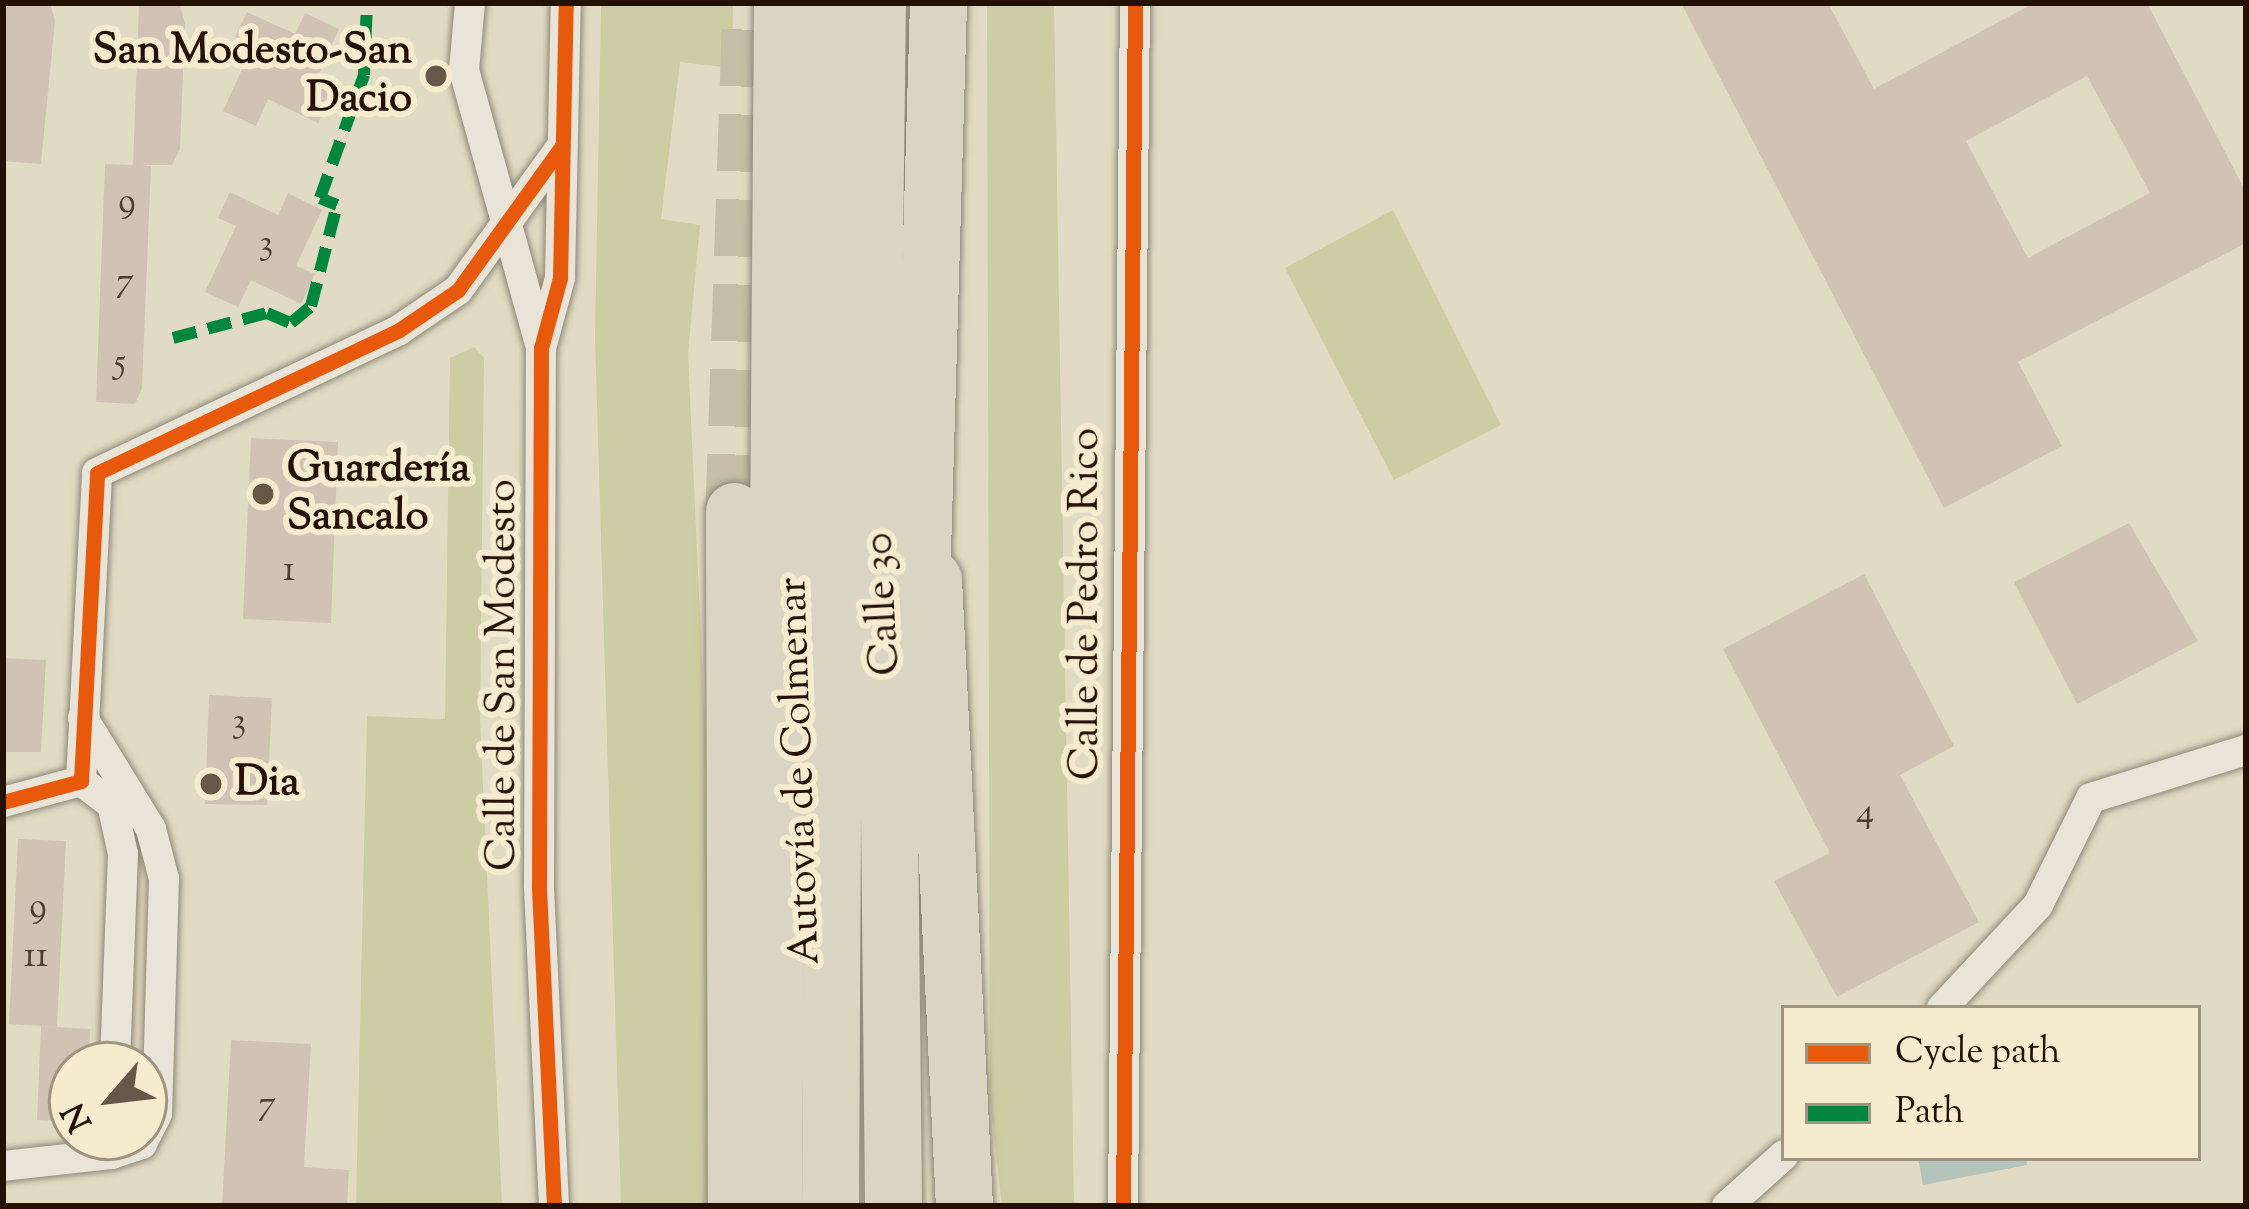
<!DOCTYPE html>
<html>
<head>
<meta charset="utf-8">
<style>
  body { margin:0 }
  #map { position:relative; width:2249px; height:1209px; overflow:hidden; background:#e2dbc3; font-family:"Sorts Mill Goudy",serif }
  div>[style] { position:absolute }
  .green>* { inset:0; background:#cdcda5 }
  .water>* { inset:0; background:#b4c4bd }
  .building>* { inset:0; background:#d0c3b4 }
  .highway-tunnel>* { height:57px; margin-top:-28.5px; transform-origin:0; background:repeating-linear-gradient(90deg,#c5bda6 0 57px,transparent 0 85px) }
  .roads { filter:drop-shadow(0 0 3px #8e8879) drop-shadow(0 0 3px #8e8879) }
  .street>* { height:30px; margin:-15px; padding:0 15px; transform-origin:15px; border-radius:15px; background:#e8e4d8 }
  .highway>* { height:57px; margin:-28.5px; padding:0 28.5px; transform-origin:28.5px; border-radius:28.5px; background:#dcd4c3 }
  .quiet>* { height:12px; margin-top:-6px; transform-origin:0; background:repeating-linear-gradient(90deg,#00873e 0 24px,transparent 0 36px) }
  .cycleway>* { height:15px; margin:-7.5px; padding:0 7.5px; transform-origin:7.5px; border-radius:7.5px; background:#e8590c }
  .dots>* { width:33px; height:33px; translate:-50% -50%; box-sizing:border-box; border:6px solid #f5ecd0; border-radius:50% }
  span { translate:-50% -50%; white-space:nowrap; text-align:center; line-height:1.15; -webkit-text-stroke:12px #f5ecd0; paint-order:stroke }
  .number-label { font-size:36px; color:#4e3e2f }
  .number-label span { -webkit-text-stroke-width:0 }
  .poi-label { font-size:42px; color:#231103; font-weight:700 }
  .right { translate:-100% -50%; text-align:right }
  .left { translate:0 -50%; text-align:left }
  .street-label { font-size:42px; color:#231103 }
  .frame { position:absolute; inset:0; border:6px solid #231103; pointer-events:none }
  .legend { position:absolute; left:1781px; top:1005px; width:420px; height:156px; box-sizing:border-box; background:#f5ecd0; border:3px solid #a1947e; margin:0; padding:15px 21px; list-style:none; font-size:36px; color:#231103 }
  .legend li { display:flex; align-items:center; gap:24px; height:60px }
  .legend b { width:60px; border:3px solid #a1947e }
  .north { position:absolute; left:48px; top:1041px; width:120px; height:120px; box-sizing:border-box; background:#f5ecd0; border:3px solid #a1947e; border-radius:50%; rotate:242deg; font-size:33px; font-weight:700; line-height:48px; text-align:center; color:#231103 }
  .north::after { content:''; display:block; margin:auto; width:42px; height:54px; background:#665846; clip-path:polygon(50% 0,100% 100%,50% 72%,0 100%) }
</style>
</head>
<body>
<div id="map">
  <div class="green">
    <i style="clip-path:polygon(601px 3px,733px 3px,732px 68px,680px 62px,661px 219px,700px 225px,688px 354px,727px 1206px,621px 1206px,595px 338px)"></i>
    <i style="clip-path:polygon(987px 3px,1054px 3px,1074px 1206px,1002px 1206px,990px 1100px)"></i>
    <i style="clip-path:polygon(1393px 210px,1501px 425px,1394px 480px,1285px 268px)"></i>
    <i style="clip-path:polygon(474px 347px,484px 358px,480px 720px,502px 1206px,356px 1206px,367px 716px,445px 719px,450px 358px)"></i>
  </div>
  <div class="water">
    <i style="clip-path:polygon(1918px 1158px,2026px 1158px,2027px 1165px,1923px 1185px)"></i>
  </div>
  <div class="building">
    <i style="clip-path:polygon(5px 3px,50px 3px,55px 20px,41px 164px,3px 161px)"></i>
    <i style="clip-path:polygon(evenodd,1681px 3px,1828px 3px,1874px 89px,2034px 3px,2147px 3px,2246px 192px,2246px 243px,2018px 362px,2062px 446px,1944px 508px,1681px 3px,2087px 76px,2150px 193px,2028px 258px,1966px 141px,2087px 76px)"></i>
    <i style="clip-path:polygon(139px 5px,180px 6px,185px 23px,180px 149px,172px 165px,141px 165px,151px 166px,142px 388px,135px 404px,96px 402px,105px 164px,133px 165px)"></i>
    <i style="clip-path:polygon(247px 12px,295px 34px,305px 13px,339px 29px,314px 85px,332px 93px,318px 123px,268px 99px,256px 126px,223px 111px,253px 45px,235px 37px)"></i>
    <i style="clip-path:polygon(230px 192px,278px 215px,288px 193px,322px 210px,296px 266px,315px 274px,301px 304px,251px 280px,238px 307px,205px 292px,236px 226px,218px 218px)"></i>
    <i style="clip-path:polygon(251px 438px,338px 442px,331px 623px,243px 619px)"></i>
    <i style="clip-path:polygon(2129px 523px,2198px 641px,2077px 704px,2014px 582px)"></i>
    <i style="clip-path:polygon(1864px 574px,1954px 746px,1900px 775px,1979px 922px,1837px 997px,1774px 881px,1830px 853px,1723px 649px)"></i>
    <i style="clip-path:polygon(3px 658px,46px 660px,41px 752px,3px 752px)"></i>
    <i style="clip-path:polygon(209px 695px,272px 698px,267px 805px,205px 804px)"></i>
    <i style="clip-path:polygon(18px 839px,66px 841px,57px 1027px,9px 1024px)"></i>
    <i style="clip-path:polygon(41px 1026px,90px 1029px,89px 1065px,72px 1065px,72px 1121px,37px 1120px)"></i>
    <i style="clip-path:polygon(231px 1040px,311px 1044px,304px 1167px,349px 1170px,347px 1206px,222px 1206px)"></i>
  </div>
  <div class="highway-tunnel">
    <i style="left:734px;top:511px;width:508px;rotate:-88.08deg"></i>
  </div>
  <div class="roads">
    <div class="street">
      <i style="left:470px;top:3px;width:67px;rotate:95.1deg"></i>
      <i style="left:464px;top:70px;width:288px;rotate:74.5deg"></i>
      <i style="left:83px;top:718px;width:130px;rotate:58.5deg"></i>
      <i style="left:151px;top:829px;width:52px;rotate:75.4deg"></i>
      <i style="left:164px;top:879px;width:235px;rotate:91.7deg"></i>
      <i style="left:157px;top:1114px;width:34px;rotate:117deg"></i>
      <i style="left:142px;top:1144px;width:33px;rotate:162deg"></i>
      <i style="left:111px;top:1154px;width:17px;rotate:-87deg"></i>
      <i style="left:81px;top:781px;width:39px;rotate:37deg"></i>
      <i style="left:112px;top:804px;width:51px;rotate:77.6deg"></i>
      <i style="left:123px;top:854px;width:211px;rotate:92.2deg"></i>
      <i style="left:3px;top:802px;width:81px;rotate:-15.1deg"></i>
      <i style="left:81px;top:781px;width:308px;rotate:-87deg"></i>
      <i style="left:97px;top:473px;width:334px;rotate:-25.3deg"></i>
      <i style="left:399px;top:330px;width:71px;rotate:-34.1deg"></i>
      <i style="left:458px;top:290px;width:178px;rotate:-54.2deg"></i>
      <i style="left:1942px;top:1008px;width:141px;rotate:-47deg"></i>
      <i style="left:2038px;top:905px;width:119px;rotate:-63.6deg"></i>
      <i style="left:2091px;top:798px;width:162px;rotate:-17.2deg"></i>
      <i style="left:3px;top:1166px;width:109px;rotate:-6.3deg"></i>
      <i style="left:554px;top:1206px;width:321px;rotate:-92.7deg"></i>
      <i style="left:539px;top:885px;width:537px;rotate:-89.79deg"></i>
      <i style="left:541px;top:348px;width:73px;rotate:-74.8deg"></i>
      <i style="left:560px;top:278px;width:275px;rotate:-88.8deg"></i>
      <i style="left:1123px;top:1206px;width:1203px;rotate:-89.43deg"></i>
      <i style="left:1727px;top:1206px;width:76px;rotate:-41.8deg"></i>
    </div>
    <div class="highway">
      <i style="left:877px;top:3px;width:402px;rotate:90.7deg"></i>
      <i style="left:872px;top:405px;width:216px;rotate:86deg"></i>
      <i style="left:887px;top:620px;width:586px;rotate:89.41deg"></i>
      <i style="left:734px;top:511px;width:695px;rotate:89.84deg"></i>
      <i style="left:933px;top:579px;width:628px;rotate:87.17deg"></i>
      <i style="left:920px;top:620px;width:617px;rotate:-88.33deg"></i>
      <i style="left:773px;top:1206px;width:1203px;rotate:-89.57deg"></i>
      <i style="left:830px;top:1206px;width:1203px;rotate:-89.71deg"></i>
    </div>
  </div>
  <div class="quiet">
    <i style="left:173px;top:338px;width:97px;rotate:-14.9deg"></i>
    <i style="left:267px;top:313px;width:26px;rotate:23deg"></i>
    <i style="left:291px;top:323px;width:26px;rotate:-40deg"></i>
    <i style="left:311px;top:306px;width:104px;rotate:-75.6deg"></i>
    <i style="left:337px;top:205px;width:18px;rotate:-158deg"></i>
    <i style="left:320px;top:198px;width:131px;rotate:-70.3deg"></i>
    <i style="left:364px;top:75px;width:72px;rotate:-87.6deg"></i>
  </div>
  <div class="cycleway">
    <i style="left:3px;top:802px;width:81px;rotate:-15.1deg"></i>
    <i style="left:81px;top:781px;width:308px;rotate:-87deg"></i>
    <i style="left:97px;top:473px;width:334px;rotate:-25.3deg"></i>
    <i style="left:399px;top:330px;width:71px;rotate:-34.1deg"></i>
    <i style="left:458px;top:290px;width:178px;rotate:-54.2deg"></i>
    <i style="left:554px;top:1206px;width:321px;rotate:-92.7deg"></i>
    <i style="left:539px;top:885px;width:537px;rotate:-89.79deg"></i>
    <i style="left:541px;top:348px;width:73px;rotate:-74.8deg"></i>
    <i style="left:560px;top:278px;width:275px;rotate:-88.8deg"></i>
    <i style="left:1123px;top:1206px;width:1203px;rotate:-89.43deg"></i>
  </div>
  <div class="dots">
    <i style="left:436px;top:76px;background:#665846"></i>
    <i style="left:263px;top:494px;background:#665846"></i>
    <i style="left:211px;top:784px;background:#665846"></i>
  </div>
  <div class="number-label">
    <span style="left:127px;top:204px">9</span>
    <span style="left:266px;top:246px">3</span>
    <span style="left:125px;top:283px">7</span>
    <span style="left:120px;top:365px">5</span>
    <span style="left:289px;top:572px">1</span>
    <span style="left:239px;top:724px">3</span>
    <span style="left:1865px;top:814px">4</span>
    <span style="left:38px;top:909px">9</span>
    <span style="left:36px;top:958px">11</span>
    <span style="left:267px;top:1106px">7</span>
  </div>
  <div class="poi-label">
    <span class="right" style="left:412px;top:76px">San Modesto-San<br>Dacio</span>
    <span class="left" style="left:287px;top:494px">Guardería<br>Sancalo</span>
    <span class="left" style="left:235px;top:784px">Dia</span>
  </div>
  <div class="street-label">
    <span style="left:884px;top:604px;rotate:-93deg">Calle 30</span>
    <span style="left:1087px;top:604px;rotate:-90deg">Calle de Pedro Rico</span>
    <span style="left:504px;top:675px;rotate:-90deg">Calle de San Modesto</span>
    <span style="left:801px;top:771px;rotate:-92deg">Autovía de Colmenar</span>
  </div>
  <div class="frame"></div>
  <ul class="legend">
  <li><b style="height:15px;background:#e8590c"></b>Cycle path</li>
  <li><b style="height:15px;background:#00873e"></b>Path</li>
  </ul>
  <div class="north">N</div>
</div>
</body>
</html>
